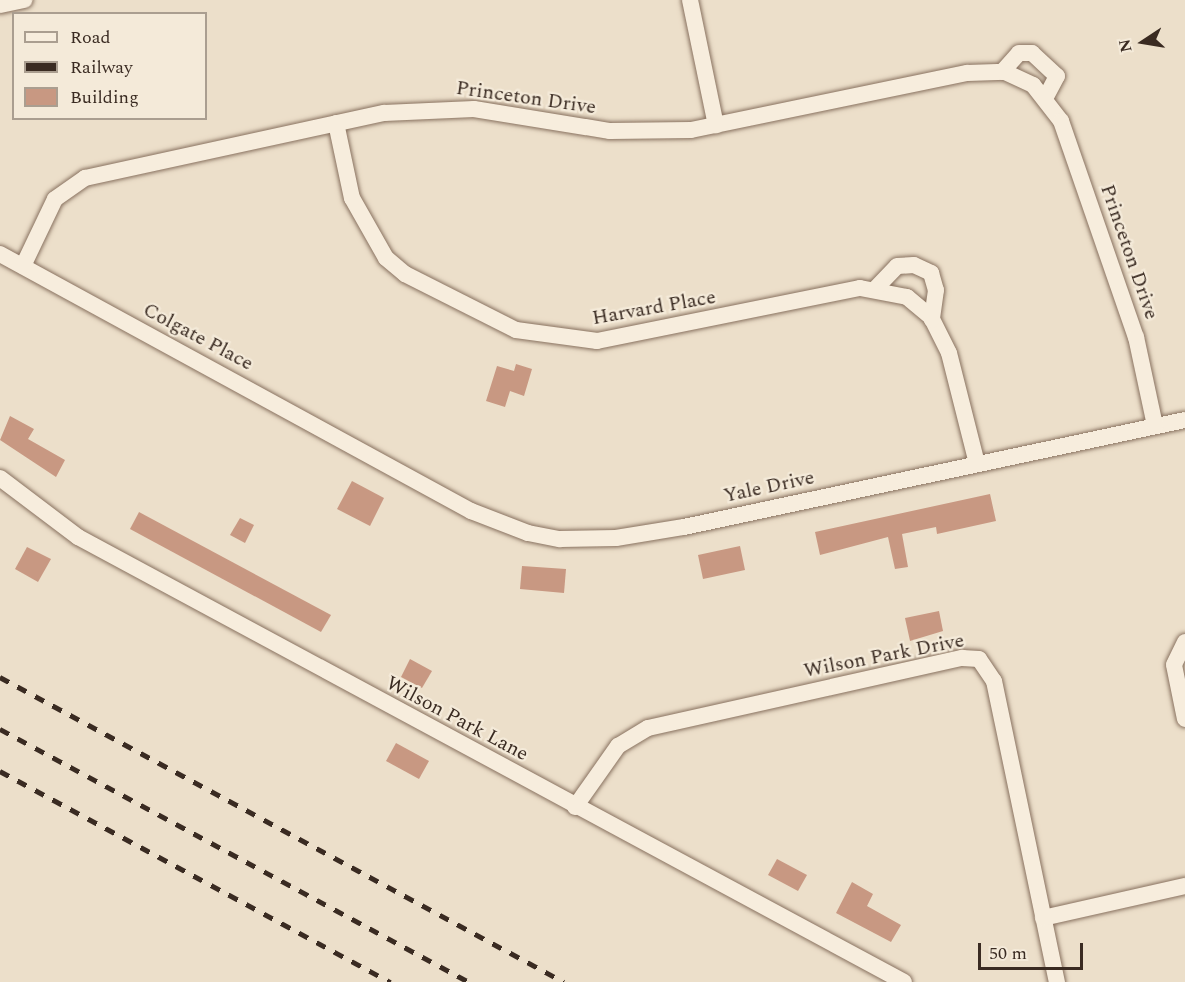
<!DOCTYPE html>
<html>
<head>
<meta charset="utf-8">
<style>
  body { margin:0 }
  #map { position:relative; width:1185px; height:982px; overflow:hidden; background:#ecdfca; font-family:Spectral,serif }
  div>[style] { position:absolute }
  .building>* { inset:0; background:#c89882 }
  .roads { filter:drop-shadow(0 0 2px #88715f) drop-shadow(0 0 2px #88715f) }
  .minor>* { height:16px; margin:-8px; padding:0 8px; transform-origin:8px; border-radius:8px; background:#f7eddd }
  .rail>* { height:4.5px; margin-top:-2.25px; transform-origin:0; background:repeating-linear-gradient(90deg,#3a2b22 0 10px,transparent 0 20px) }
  span { translate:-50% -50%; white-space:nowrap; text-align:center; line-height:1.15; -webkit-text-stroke:4.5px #f4ead9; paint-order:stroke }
  .street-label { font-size:20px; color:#3a2b22 }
  .legend { position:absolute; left:12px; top:12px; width:195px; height:108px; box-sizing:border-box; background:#f4ead9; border:2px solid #aa9e90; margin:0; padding:8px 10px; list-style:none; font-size:18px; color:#3a2b22 }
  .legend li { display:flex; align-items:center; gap:12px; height:30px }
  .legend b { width:30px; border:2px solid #aa9e90 }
  .north { position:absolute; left:1113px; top:12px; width:60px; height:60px; -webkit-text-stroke:4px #f4ead9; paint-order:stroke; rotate:258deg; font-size:16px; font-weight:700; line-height:24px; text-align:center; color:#3a2b22 }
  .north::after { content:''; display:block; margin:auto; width:21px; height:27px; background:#3a2b22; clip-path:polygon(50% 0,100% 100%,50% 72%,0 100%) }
  .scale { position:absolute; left:978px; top:943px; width:105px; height:27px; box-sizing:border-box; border:3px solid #3a2b22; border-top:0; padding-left:8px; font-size:18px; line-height:21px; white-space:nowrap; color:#3a2b22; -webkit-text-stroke:4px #f4ead9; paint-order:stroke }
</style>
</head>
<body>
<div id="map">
  <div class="building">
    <i style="clip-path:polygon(516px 364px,532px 369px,524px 396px,510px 391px,505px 407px,486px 401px,497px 366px,514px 371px)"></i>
    <i style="clip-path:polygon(10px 416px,34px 429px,28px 439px,65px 460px,56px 477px,0 440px)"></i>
    <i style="clip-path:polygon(352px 481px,384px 498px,370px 526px,337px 509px)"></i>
    <i style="clip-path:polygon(990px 494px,996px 521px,937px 534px,936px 527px,902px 534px,908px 567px,895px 569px,888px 537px,820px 555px,815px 532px)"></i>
    <i style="clip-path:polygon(139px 512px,331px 615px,321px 632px,130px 529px)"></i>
    <i style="clip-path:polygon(240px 518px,254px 525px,245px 543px,230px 535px)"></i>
    <i style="clip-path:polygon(740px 546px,745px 570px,703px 579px,698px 555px)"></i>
    <i style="clip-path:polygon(27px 547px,51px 559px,38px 582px,15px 569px)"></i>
    <i style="clip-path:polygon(522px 566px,566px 569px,564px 593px,520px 589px)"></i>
    <i style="clip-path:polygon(939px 611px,943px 631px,910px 641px,905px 618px)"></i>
    <i style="clip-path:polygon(410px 659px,432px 671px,422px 688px,401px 677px)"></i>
    <i style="clip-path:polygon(396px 743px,429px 761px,419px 779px,386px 761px)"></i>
    <i style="clip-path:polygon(777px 859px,807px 875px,798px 891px,768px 875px)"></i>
    <i style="clip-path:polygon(852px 882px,873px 894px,867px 906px,901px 925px,891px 942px,836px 913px)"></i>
  </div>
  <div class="roads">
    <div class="minor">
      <i style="left:690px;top:0;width:128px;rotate:78.3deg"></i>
      <i style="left:0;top:5px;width:25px;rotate:-12deg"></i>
      <i style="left:1002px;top:72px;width:25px;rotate:-48deg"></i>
      <i style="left:1019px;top:53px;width:13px"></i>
      <i style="left:1032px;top:53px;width:34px;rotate:43deg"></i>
      <i style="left:1057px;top:76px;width:24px;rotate:118deg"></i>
      <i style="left:336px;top:123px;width:77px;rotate:78deg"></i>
      <i style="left:352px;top:198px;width:69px;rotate:60.5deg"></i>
      <i style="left:386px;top:258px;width:25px;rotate:40deg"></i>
      <i style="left:405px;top:274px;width:124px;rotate:26.8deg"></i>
      <i style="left:516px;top:330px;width:82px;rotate:7.7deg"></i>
      <i style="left:597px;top:341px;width:268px;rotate:-11.4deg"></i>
      <i style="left:860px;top:288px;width:48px;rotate:10.8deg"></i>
      <i style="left:907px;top:297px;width:31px;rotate:40deg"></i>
      <i style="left:931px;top:317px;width:40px;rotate:63.4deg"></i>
      <i style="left:949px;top:353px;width:114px;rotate:75.8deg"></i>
      <i style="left:0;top:254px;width:537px;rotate:28.62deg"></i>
      <i style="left:471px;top:511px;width:61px;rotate:21.1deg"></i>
      <i style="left:528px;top:533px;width:33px;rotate:11deg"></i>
      <i style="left:560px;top:539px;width:56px;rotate:-1deg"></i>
      <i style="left:616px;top:538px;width:69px;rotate:-9.2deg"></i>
      <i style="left:684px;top:527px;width:512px;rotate:-12.06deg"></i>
      <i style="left:23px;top:266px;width:74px;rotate:-64.5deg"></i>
      <i style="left:55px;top:199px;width:37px;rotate:-35deg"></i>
      <i style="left:85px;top:178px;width:306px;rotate:-12.3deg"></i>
      <i style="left:384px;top:113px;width:90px;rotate:-2.5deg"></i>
      <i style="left:474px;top:109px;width:138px;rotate:9.2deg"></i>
      <i style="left:610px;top:131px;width:81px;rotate:-0.7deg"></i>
      <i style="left:691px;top:130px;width:282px;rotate:-11.7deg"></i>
      <i style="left:967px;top:73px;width:38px;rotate:-2deg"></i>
      <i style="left:1005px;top:72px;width:31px;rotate:25deg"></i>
      <i style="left:1033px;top:85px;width:46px;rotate:52.1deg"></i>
      <i style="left:1061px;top:121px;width:229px;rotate:70.9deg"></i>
      <i style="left:1136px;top:337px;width:91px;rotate:77.9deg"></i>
      <i style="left:876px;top:288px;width:30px;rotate:-46deg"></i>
      <i style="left:897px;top:266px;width:17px;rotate:-3deg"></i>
      <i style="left:914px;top:265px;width:19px;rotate:25deg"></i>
      <i style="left:931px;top:273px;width:18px;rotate:74deg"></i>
      <i style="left:936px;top:290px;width:30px;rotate:98deg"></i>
      <i style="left:0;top:478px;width:98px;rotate:37.1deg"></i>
      <i style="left:78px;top:537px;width:938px;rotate:28.31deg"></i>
      <i style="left:1185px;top:642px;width:25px;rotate:116deg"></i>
      <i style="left:1174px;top:665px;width:55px;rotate:78.5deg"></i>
      <i style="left:575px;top:807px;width:75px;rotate:-54.8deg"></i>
      <i style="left:618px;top:746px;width:35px;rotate:-31deg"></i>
      <i style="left:648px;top:728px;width:322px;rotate:-12.6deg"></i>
      <i style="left:962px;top:658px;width:17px;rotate:3deg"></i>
      <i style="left:979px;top:659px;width:27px;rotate:56deg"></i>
      <i style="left:994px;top:681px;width:308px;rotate:78.2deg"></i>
      <i style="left:1043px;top:918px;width:146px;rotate:-12.7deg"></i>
    </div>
  </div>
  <div class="rail">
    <i style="left:0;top:677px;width:641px;rotate:28.4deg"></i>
    <i style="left:0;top:729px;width:533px;rotate:28.34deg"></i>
    <i style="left:0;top:771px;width:444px;rotate:28.4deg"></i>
  </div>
  <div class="street-label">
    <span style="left:526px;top:98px;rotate:8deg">Princeton Drive</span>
    <span style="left:1129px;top:252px;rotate:71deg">Princeton Drive</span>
    <span style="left:654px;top:308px;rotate:-10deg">Harvard Place</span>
    <span style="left:198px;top:337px;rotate:28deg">Colgate Place</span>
    <span style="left:769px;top:487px;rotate:-12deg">Yale Drive</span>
    <span style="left:884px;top:656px;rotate:-11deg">Wilson Park Drive</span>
    <span style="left:457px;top:719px;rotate:28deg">Wilson Park Lane</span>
  </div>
  <ul class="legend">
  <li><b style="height:8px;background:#f7eddd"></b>Road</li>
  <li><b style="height:8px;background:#3a2b22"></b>Railway</li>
  <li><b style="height:16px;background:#c89882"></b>Building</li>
  </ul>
  <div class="north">N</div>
  <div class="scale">50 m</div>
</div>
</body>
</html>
